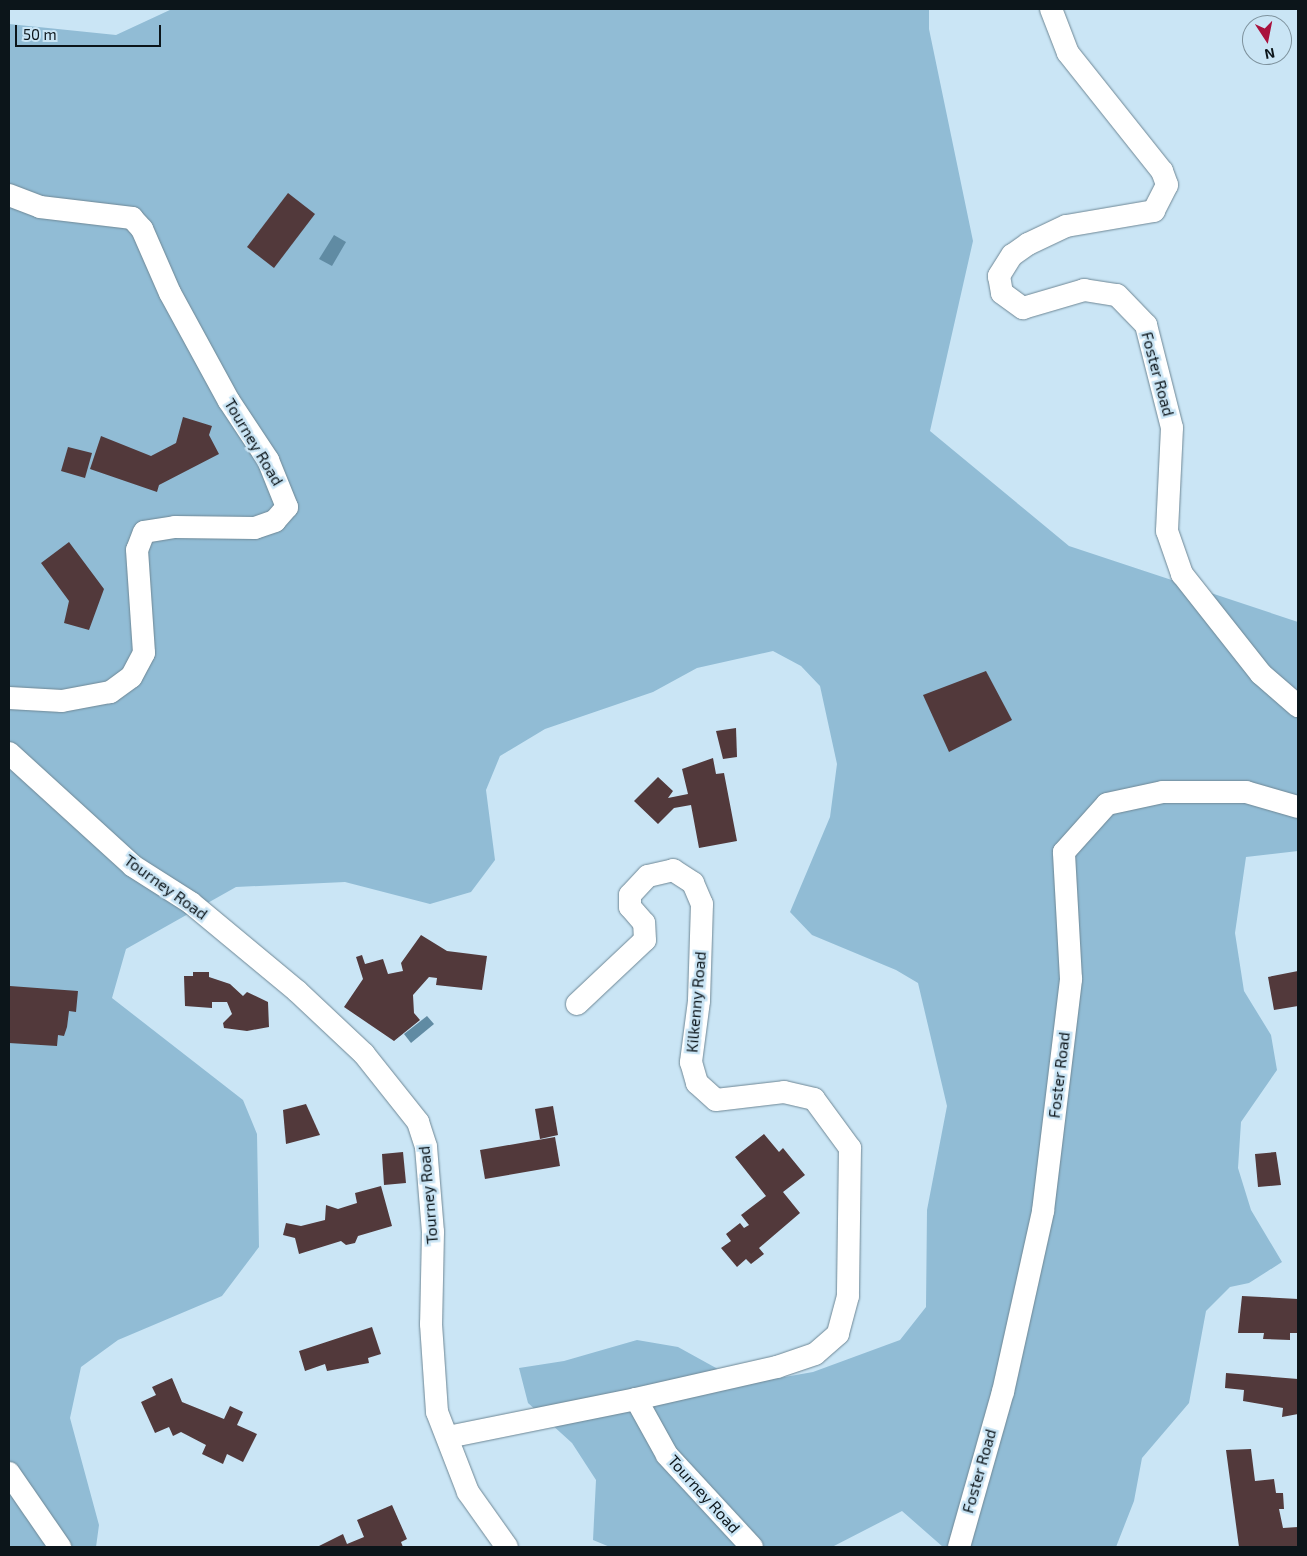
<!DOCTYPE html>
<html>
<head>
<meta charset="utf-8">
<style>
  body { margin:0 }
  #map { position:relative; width:1307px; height:1556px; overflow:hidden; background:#cae5f5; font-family:"Exo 2",sans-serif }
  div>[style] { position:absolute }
  .green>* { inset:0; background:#91bcd5 }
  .water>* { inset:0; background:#608ba3 }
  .building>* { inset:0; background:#52393b }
  .roads { filter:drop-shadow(0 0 1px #6e8795) drop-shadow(0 0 1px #6e8795) }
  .minor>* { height:22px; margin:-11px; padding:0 11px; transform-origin:11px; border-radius:11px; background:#fff }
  span { translate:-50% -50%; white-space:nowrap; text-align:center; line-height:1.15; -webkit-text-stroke:5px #cae5f5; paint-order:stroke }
  .street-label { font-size:16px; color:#0c151a }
  .frame { position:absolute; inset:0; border:10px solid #0c151a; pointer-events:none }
  .north { position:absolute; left:1242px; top:15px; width:50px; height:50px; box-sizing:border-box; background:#cae5f5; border:1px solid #7e929d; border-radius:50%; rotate:169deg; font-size:14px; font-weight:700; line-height:20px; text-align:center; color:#0c151a }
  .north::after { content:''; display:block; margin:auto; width:18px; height:22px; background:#a9123d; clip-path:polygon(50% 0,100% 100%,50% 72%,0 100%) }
  .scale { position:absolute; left:15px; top:25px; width:146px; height:22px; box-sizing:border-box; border:2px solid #0c151a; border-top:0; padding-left:6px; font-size:15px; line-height:18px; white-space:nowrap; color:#0c151a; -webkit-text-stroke:4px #cae5f5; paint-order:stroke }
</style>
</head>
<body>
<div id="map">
  <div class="green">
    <i style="clip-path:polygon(172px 9px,929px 9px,929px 29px,973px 241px,930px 431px,1069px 546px,1298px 622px,1298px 851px,1246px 857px,1235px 933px,1244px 991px,1271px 1035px,1277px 1070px,1241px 1122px,1238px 1168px,1251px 1210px,1282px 1262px,1249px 1283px,1230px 1287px,1206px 1311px,1189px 1403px,1142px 1458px,1134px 1501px,1116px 1547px,943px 1547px,902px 1511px,832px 1547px,610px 1547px,593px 1540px,596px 1480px,572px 1443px,528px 1403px,519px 1368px,564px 1361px,637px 1340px,678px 1347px,745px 1384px,813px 1372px,900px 1340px,926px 1307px,927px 1210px,947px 1106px,918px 983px,896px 970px,812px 935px,790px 912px,830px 817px,837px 764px,820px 686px,801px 666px,773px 651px,697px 668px,653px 692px,545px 729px,500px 756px,486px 790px,495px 860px,471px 892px,430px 904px,345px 882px,236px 887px,126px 949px,112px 998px,243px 1100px,257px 1134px,259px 1247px,222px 1296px,118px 1340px,81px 1367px,70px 1418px,99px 1525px,96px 1547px,9px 1547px,9px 24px,116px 35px)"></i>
  </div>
  <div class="water">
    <i style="clip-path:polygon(334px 235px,346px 242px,332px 266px,319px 259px)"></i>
    <i style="clip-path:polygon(427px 1016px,434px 1024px,411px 1043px,404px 1034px)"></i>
  </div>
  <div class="building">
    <i style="clip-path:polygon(288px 193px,315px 214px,274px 268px,247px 247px)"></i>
    <i style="clip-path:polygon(183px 417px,212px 426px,209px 435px,219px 454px,159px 485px,157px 492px,90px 469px,101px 436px,151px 456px,176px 443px)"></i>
    <i style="clip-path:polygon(68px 447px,92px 453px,85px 478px,61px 471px)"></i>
    <i style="clip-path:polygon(69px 542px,104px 589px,89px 630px,64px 623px,69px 601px,41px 563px)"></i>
    <i style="clip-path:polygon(986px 671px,1012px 720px,949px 752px,923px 695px)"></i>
    <i style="clip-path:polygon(736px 728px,737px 757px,723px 759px,716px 731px)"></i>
    <i style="clip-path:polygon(713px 758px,716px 774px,724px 773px,737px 841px,699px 848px,691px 805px,674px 808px,658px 824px,634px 801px,658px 777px,673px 791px,668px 798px,688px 794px,682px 769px)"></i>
    <i style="clip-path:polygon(421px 935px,447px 951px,487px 956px,482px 990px,436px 985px,437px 978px,429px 977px,413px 995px,414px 1013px,420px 1020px,394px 1041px,344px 1007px,363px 979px,356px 957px,362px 955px,365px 964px,383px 959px,388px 974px,403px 971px,401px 963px)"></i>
    <i style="clip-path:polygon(1298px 971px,1298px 1006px,1274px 1010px,1268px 977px)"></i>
    <i style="clip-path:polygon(193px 972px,209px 972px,209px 977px,230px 984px,243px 996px,247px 992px,268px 1002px,269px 1027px,247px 1031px,224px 1028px,223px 1023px,232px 1014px,227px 1002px,212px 1002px,212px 1008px,185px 1006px,184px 976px,193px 976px)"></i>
    <i style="clip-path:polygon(10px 986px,78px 991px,76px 1012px,69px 1011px,67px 1027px,64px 1036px,58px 1035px,57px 1046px,9px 1043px)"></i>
    <i style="clip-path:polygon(306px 1104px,320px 1135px,286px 1144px,283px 1110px)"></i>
    <i style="clip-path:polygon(553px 1106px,558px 1135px,540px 1139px,535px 1109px)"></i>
    <i style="clip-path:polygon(764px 1134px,779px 1152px,783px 1148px,805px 1175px,783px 1192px,800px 1213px,759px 1248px,764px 1254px,751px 1264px,746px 1259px,737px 1267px,721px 1248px,731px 1241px,726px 1234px,740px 1223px,744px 1228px,749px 1225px,741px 1215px,766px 1196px,735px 1157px)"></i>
    <i style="clip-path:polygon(555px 1137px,560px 1166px,485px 1179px,480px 1150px)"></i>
    <i style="clip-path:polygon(403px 1152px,406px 1183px,384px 1185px,382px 1154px)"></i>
    <i style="clip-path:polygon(1276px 1152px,1281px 1185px,1258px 1187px,1255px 1154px)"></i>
    <i style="clip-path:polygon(381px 1186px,392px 1226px,358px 1236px,355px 1243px,346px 1245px,341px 1241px,299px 1254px,295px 1238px,283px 1235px,286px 1223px,301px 1226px,325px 1220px,326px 1205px,338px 1209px,357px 1203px,355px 1193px)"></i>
    <i style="clip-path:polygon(1242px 1296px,1298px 1299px,1298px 1333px,1290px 1333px,1290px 1340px,1263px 1339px,1264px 1333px,1238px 1333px)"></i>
    <i style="clip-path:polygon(372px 1327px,381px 1354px,368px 1358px,369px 1363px,327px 1371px,325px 1364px,305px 1371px,299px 1351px)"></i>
    <i style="clip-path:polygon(1226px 1373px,1298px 1379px,1298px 1414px,1282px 1417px,1283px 1408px,1243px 1401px,1244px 1390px,1225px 1388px)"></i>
    <i style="clip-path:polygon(172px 1378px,182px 1402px,224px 1419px,230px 1406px,243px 1412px,237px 1425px,257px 1434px,243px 1462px,227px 1454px,223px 1464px,202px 1454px,206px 1445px,181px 1432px,173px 1436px,169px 1427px,155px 1433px,141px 1402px,156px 1395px,152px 1387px)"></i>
    <i style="clip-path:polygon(1251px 1449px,1255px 1481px,1274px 1479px,1276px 1493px,1283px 1493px,1284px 1509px,1279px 1509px,1283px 1528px,1298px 1527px,1298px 1547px,1239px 1547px,1226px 1450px)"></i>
    <i style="clip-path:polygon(392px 1505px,407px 1539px,401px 1542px,403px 1547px,317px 1547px,343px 1534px,347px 1544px,364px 1537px,357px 1520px)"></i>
  </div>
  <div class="roads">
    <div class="minor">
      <i style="left:1051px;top:9px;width:47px;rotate:68.9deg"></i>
      <i style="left:1068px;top:53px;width:151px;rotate:51.5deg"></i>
      <i style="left:1162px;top:171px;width:15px;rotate:70deg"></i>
      <i style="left:1167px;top:185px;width:29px;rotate:117deg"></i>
      <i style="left:1154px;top:211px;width:89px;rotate:170.3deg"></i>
      <i style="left:1066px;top:226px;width:42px;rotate:154.7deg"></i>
      <i style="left:1028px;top:244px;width:19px;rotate:145deg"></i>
      <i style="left:1012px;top:255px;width:25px;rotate:122deg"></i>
      <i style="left:999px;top:276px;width:17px;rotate:80deg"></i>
      <i style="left:1002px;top:293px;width:26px;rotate:36deg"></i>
      <i style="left:1023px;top:308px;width:64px;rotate:-16.4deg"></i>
      <i style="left:1084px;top:290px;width:33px;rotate:9deg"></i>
      <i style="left:1117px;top:295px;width:42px;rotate:46deg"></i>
      <i style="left:1146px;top:325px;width:106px;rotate:75.8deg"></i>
      <i style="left:1172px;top:428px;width:103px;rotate:92.8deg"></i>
      <i style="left:1167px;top:531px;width:46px;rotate:70.8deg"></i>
      <i style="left:1182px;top:574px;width:127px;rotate:51.7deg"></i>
      <i style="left:1261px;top:674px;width:49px;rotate:40.9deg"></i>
      <i style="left:9px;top:195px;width:33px;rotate:21deg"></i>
      <i style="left:40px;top:207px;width:93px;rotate:6.8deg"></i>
      <i style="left:132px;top:218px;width:15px;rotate:48deg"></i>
      <i style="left:142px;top:229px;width:70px;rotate:66.4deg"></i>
      <i style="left:170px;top:293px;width:123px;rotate:61.4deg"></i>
      <i style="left:229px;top:401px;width:71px;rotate:56.5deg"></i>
      <i style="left:268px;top:460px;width:51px;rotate:68deg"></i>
      <i style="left:287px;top:507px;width:18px;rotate:131deg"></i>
      <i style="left:275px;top:521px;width:21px;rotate:161deg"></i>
      <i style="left:255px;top:528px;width:80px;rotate:-179.3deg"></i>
      <i style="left:175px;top:527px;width:31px;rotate:171deg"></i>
      <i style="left:144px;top:532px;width:19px;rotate:111deg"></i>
      <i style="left:137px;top:550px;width:103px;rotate:86.1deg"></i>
      <i style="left:144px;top:653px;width:27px;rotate:118deg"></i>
      <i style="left:131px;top:677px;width:26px;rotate:144deg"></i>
      <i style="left:110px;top:692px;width:49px;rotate:169.4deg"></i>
      <i style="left:62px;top:701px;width:53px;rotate:-176.8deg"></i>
      <i style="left:9px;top:753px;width:168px;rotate:42.3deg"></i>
      <i style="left:133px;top:866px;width:69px;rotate:32.5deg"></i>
      <i style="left:191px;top:903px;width:138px;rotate:39.7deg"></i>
      <i style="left:297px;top:991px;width:92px;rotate:43.2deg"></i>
      <i style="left:364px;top:1054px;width:87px;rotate:51.5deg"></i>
      <i style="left:418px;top:1122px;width:26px;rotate:72deg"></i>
      <i style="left:426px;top:1147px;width:85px;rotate:85.3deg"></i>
      <i style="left:433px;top:1232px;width:92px;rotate:91.2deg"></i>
      <i style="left:431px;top:1324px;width:88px;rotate:86.1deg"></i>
      <i style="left:437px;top:1412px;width:86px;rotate:68.8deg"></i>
      <i style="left:468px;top:1492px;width:67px;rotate:54.7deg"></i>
      <i style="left:577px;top:1004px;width:93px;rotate:-43.3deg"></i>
      <i style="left:645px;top:940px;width:17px;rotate:-93deg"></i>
      <i style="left:644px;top:923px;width:21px;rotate:-131deg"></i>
      <i style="left:630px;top:907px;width:12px;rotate:-90deg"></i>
      <i style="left:630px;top:895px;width:26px;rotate:-47deg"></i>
      <i style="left:648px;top:876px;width:26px;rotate:-13deg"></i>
      <i style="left:673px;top:870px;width:24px;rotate:33deg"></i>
      <i style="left:693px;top:883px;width:23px;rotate:67deg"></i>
      <i style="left:702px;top:904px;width:97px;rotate:91.8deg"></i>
      <i style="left:699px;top:1001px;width:62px;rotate:97.5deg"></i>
      <i style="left:691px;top:1062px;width:22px;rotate:74deg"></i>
      <i style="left:697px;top:1083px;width:25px;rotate:42deg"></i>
      <i style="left:716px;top:1100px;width:68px;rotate:-6.7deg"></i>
      <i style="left:784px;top:1092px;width:31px;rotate:13deg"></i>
      <i style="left:814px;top:1099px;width:61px;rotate:53.7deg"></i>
      <i style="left:850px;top:1148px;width:148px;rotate:90.8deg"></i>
      <i style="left:848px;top:1296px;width:39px;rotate:105deg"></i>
      <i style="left:838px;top:1334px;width:30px;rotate:139deg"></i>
      <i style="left:815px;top:1354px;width:40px;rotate:161.1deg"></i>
      <i style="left:777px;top:1367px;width:145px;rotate:167.2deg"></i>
      <i style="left:448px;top:1437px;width:192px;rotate:-11.4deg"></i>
      <i style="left:636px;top:1399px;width:64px;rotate:61deg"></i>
      <i style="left:667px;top:1455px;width:125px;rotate:47.3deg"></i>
      <i style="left:9px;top:1473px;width:90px;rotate:55.4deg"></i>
      <i style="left:959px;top:1547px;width:161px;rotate:-74.2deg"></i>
      <i style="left:1003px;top:1392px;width:185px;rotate:-77.5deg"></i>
      <i style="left:1043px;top:1211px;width:234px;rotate:-83.1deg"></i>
      <i style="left:1071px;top:979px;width:127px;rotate:-93.2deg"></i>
      <i style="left:1064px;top:852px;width:64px;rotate:-48.1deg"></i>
      <i style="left:1107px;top:804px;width:57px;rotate:-12.1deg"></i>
      <i style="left:1163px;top:792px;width:83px"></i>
      <i style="left:1246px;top:792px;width:54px;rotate:16.1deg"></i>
    </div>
  </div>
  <div class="street-label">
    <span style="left:1158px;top:374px;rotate:75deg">Foster Road</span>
    <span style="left:254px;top:442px;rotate:59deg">Tourney Road</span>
    <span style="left:166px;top:887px;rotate:36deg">Tourney Road</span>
    <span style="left:696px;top:1002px;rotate:-85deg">Kilkenny Road</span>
    <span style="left:1059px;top:1075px;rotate:-83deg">Foster Road</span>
    <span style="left:428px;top:1195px;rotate:-95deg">Tourney Road</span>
    <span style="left:979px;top:1471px;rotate:-74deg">Foster Road</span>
    <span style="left:704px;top:1494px;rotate:48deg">Tourney Road</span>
  </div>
  <div class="frame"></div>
  <div class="north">N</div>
  <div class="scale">50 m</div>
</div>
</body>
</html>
